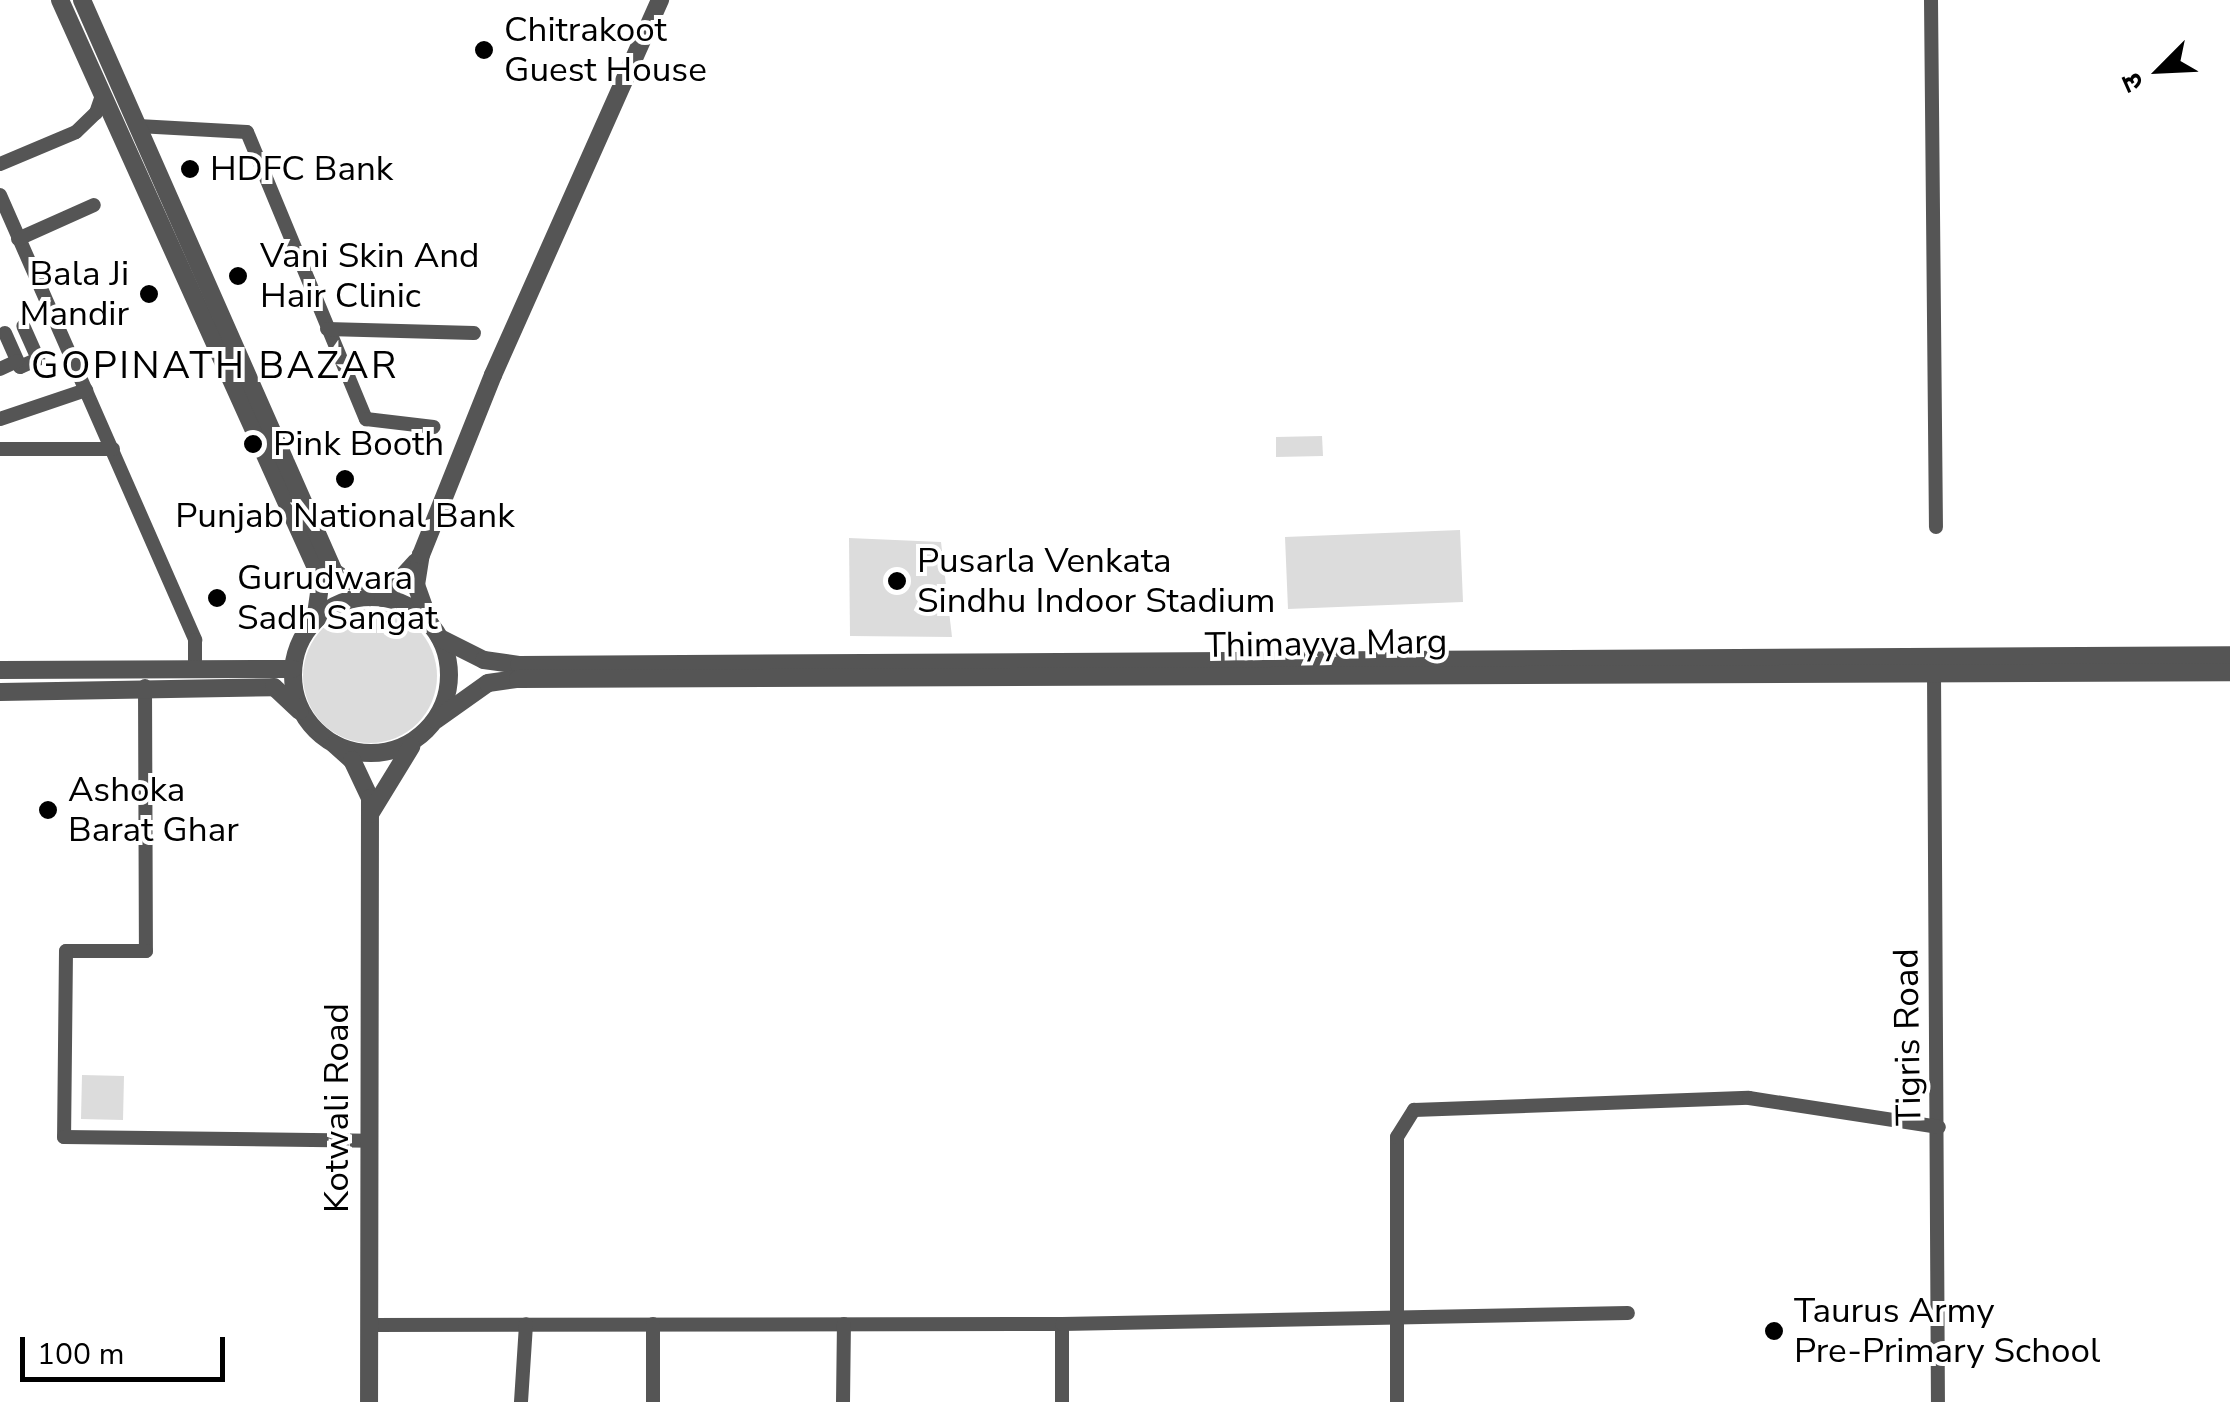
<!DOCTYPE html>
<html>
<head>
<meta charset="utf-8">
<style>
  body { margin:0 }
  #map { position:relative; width:2230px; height:1402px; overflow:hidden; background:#fff; font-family:"Nunito Sans","Noto Sans Devanagari",sans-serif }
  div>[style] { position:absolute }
  .green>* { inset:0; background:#dcdcdc }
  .round { border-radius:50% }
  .minor>* { height:14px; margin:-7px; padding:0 7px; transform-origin:7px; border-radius:7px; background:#555 }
  .tertiary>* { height:18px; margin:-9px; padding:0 9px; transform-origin:9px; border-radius:9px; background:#555 }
  .tertiary>.ring { margin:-9px; padding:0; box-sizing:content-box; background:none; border:18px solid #555; border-radius:50% }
  .dots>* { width:28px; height:28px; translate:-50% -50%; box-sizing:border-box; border:5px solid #fff; border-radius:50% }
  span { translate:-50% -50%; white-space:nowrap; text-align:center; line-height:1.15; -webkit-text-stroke:8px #fff; paint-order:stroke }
  .poi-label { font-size:35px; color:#000 }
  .left { translate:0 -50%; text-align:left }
  .right { translate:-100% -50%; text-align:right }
  .street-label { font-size:35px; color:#000 }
  .neighbourhood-label { font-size:38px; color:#000; letter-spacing:2.5px }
  .north { position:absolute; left:2110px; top:20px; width:100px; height:100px; -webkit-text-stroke:8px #fff; paint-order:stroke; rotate:246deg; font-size:28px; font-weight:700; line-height:40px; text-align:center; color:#000 }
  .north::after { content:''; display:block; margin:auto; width:35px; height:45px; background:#000; clip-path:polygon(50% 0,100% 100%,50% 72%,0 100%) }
  .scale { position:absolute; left:20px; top:1337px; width:205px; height:45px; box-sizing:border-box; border:5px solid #000; border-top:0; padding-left:12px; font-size:30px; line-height:35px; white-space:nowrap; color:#000; -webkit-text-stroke:8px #fff; paint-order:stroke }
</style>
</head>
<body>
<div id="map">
  <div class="green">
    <i style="clip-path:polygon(1322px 436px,1323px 456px,1276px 457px,1276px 437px)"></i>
    <i style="clip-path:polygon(1460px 530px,1463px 602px,1288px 609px,1285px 537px)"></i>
    <i style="clip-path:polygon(849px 538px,941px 542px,952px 637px,850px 636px)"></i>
    <i class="round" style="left:303px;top:609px;width:134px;height:134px"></i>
    <i style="clip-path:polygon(82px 1075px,124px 1076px,123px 1120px,81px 1119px)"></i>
  </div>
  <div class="minor">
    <i style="left:1931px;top:0;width:527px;rotate:89.46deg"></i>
    <i style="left:138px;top:126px;width:109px;rotate:3.2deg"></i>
    <i style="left:247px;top:132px;width:311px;rotate:67.5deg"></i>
    <i style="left:366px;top:419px;width:68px;rotate:6.7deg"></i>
    <i style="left:0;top:164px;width:82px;rotate:-22.8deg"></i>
    <i style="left:76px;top:132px;width:28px;rotate:-44deg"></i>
    <i style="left:96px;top:113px;width:21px;rotate:-71deg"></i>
    <i style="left:0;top:195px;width:486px;rotate:66.3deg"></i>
    <i style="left:195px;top:640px;width:28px;rotate:90deg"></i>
    <i style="left:18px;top:239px;width:83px;rotate:-24.1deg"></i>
    <i style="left:327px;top:329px;width:147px;rotate:1.6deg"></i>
    <i style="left:5px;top:333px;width:37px;rotate:66deg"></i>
    <i style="left:20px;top:367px;width:20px;rotate:-24deg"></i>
    <i style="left:38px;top:359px;width:36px;rotate:-114deg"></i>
    <i style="left:0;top:369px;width:19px;rotate:-25deg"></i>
    <i style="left:0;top:419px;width:91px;rotate:-18.6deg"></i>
    <i style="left:0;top:449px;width:113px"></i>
    <i style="left:1934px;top:672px;width:730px;rotate:89.69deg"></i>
    <i style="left:145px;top:686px;width:265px;rotate:89.8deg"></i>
    <i style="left:146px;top:951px;width:80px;rotate:180deg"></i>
    <i style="left:66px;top:951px;width:186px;rotate:90.6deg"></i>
    <i style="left:64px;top:1137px;width:306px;rotate:0.7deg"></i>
    <i style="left:1062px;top:1324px;width:78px;rotate:90deg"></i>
    <i style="left:369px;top:1325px;width:693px;rotate:-0.08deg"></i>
    <i style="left:1062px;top:1324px;width:566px;rotate:-1.11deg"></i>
    <i style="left:521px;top:1402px;width:78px;rotate:-86.3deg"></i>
    <i style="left:653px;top:1402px;width:78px;rotate:-90deg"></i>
    <i style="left:843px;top:1402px;width:78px;rotate:-89.3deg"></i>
    <i style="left:1397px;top:1402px;width:265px;rotate:-90deg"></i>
    <i style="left:1397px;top:1137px;width:32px;rotate:-58deg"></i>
    <i style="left:1414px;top:1110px;width:335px;rotate:-2.1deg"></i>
    <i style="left:1749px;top:1098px;width:192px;rotate:8.7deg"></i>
  </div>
  <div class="tertiary">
    <i style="left:60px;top:0;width:635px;rotate:65.74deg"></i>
    <i style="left:321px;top:579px;width:42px;rotate:98.1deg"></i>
    <i style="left:82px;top:0;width:625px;rotate:66.22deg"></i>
    <i style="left:334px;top:572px;width:44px;rotate:34.8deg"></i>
    <i class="ring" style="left:293px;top:597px;width:138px;height:138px"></i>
    <i style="left:383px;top:598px;width:49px;rotate:-47.5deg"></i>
    <i style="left:430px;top:624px;width:41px;rotate:-109.7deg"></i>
    <i style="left:416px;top:585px;width:30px;rotate:-81deg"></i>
    <i style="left:421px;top:555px;width:194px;rotate:-68.2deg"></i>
    <i style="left:493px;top:375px;width:411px;rotate:-66deg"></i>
    <i style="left:440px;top:638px;width:49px;rotate:26.6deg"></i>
    <i style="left:484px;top:660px;width:35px;rotate:8deg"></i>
    <i style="left:519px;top:665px;width:1711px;rotate:-0.33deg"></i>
    <i style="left:0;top:670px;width:293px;rotate:-0.2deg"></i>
    <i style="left:0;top:692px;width:274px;rotate:-1deg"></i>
    <i style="left:274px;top:687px;width:35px;rotate:43deg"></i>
    <i style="left:436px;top:720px;width:64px;rotate:-35.4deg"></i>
    <i style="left:488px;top:683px;width:30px;rotate:-8deg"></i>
    <i style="left:518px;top:679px;width:1712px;rotate:-0.23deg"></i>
    <i style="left:334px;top:744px;width:24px;rotate:42deg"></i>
    <i style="left:352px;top:760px;width:42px;rotate:64.7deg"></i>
    <i style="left:370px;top:798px;width:604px;rotate:90.09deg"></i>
    <i style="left:370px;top:814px;width:79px;rotate:-58.5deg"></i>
  </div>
  <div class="dots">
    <i style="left:484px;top:50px;background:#000"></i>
    <i style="left:190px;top:169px;background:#000"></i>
    <i style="left:238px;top:276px;background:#000"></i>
    <i style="left:149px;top:294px;background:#000"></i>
    <i style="left:253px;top:444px;background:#000"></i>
    <i style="left:345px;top:479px;background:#000"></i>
    <i style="left:897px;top:581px;background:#000"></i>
    <i style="left:217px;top:598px;background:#000"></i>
    <i style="left:48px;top:810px;background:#000"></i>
    <i style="left:1774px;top:1331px;background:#000"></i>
  </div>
  <div class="poi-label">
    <span class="left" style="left:504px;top:50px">Chitrakoot<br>Guest House</span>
    <span class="left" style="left:210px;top:169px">HDFC Bank</span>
    <span class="left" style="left:260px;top:276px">Vani Skin And<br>Hair Clinic</span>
    <span class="right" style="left:129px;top:294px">Bala Ji<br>Mandir</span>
    <span class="left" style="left:273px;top:444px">Pink Booth</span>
    <span style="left:345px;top:516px">Punjab National Bank</span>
    <span class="left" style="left:917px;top:581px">Pusarla Venkata<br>Sindhu Indoor Stadium</span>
    <span class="left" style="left:237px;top:598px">Gurudwara<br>Sadh Sangat</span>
    <span class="left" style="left:68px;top:810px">Ashoka<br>Barat Ghar</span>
    <span class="left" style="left:1794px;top:1331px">Taurus Army<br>Pre-Primary School</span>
  </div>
  <div class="street-label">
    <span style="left:1326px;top:644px;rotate:-1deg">Thimayya Marg</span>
    <span style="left:1908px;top:1037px;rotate:-91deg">Tigris Road</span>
    <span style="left:337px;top:1108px;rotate:-90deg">Kotwali Road</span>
  </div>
  <div class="neighbourhood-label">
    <span style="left:215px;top:366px">GOPINATH BAZAR</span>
  </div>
  <div class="north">उ</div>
  <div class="scale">100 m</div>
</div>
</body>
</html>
